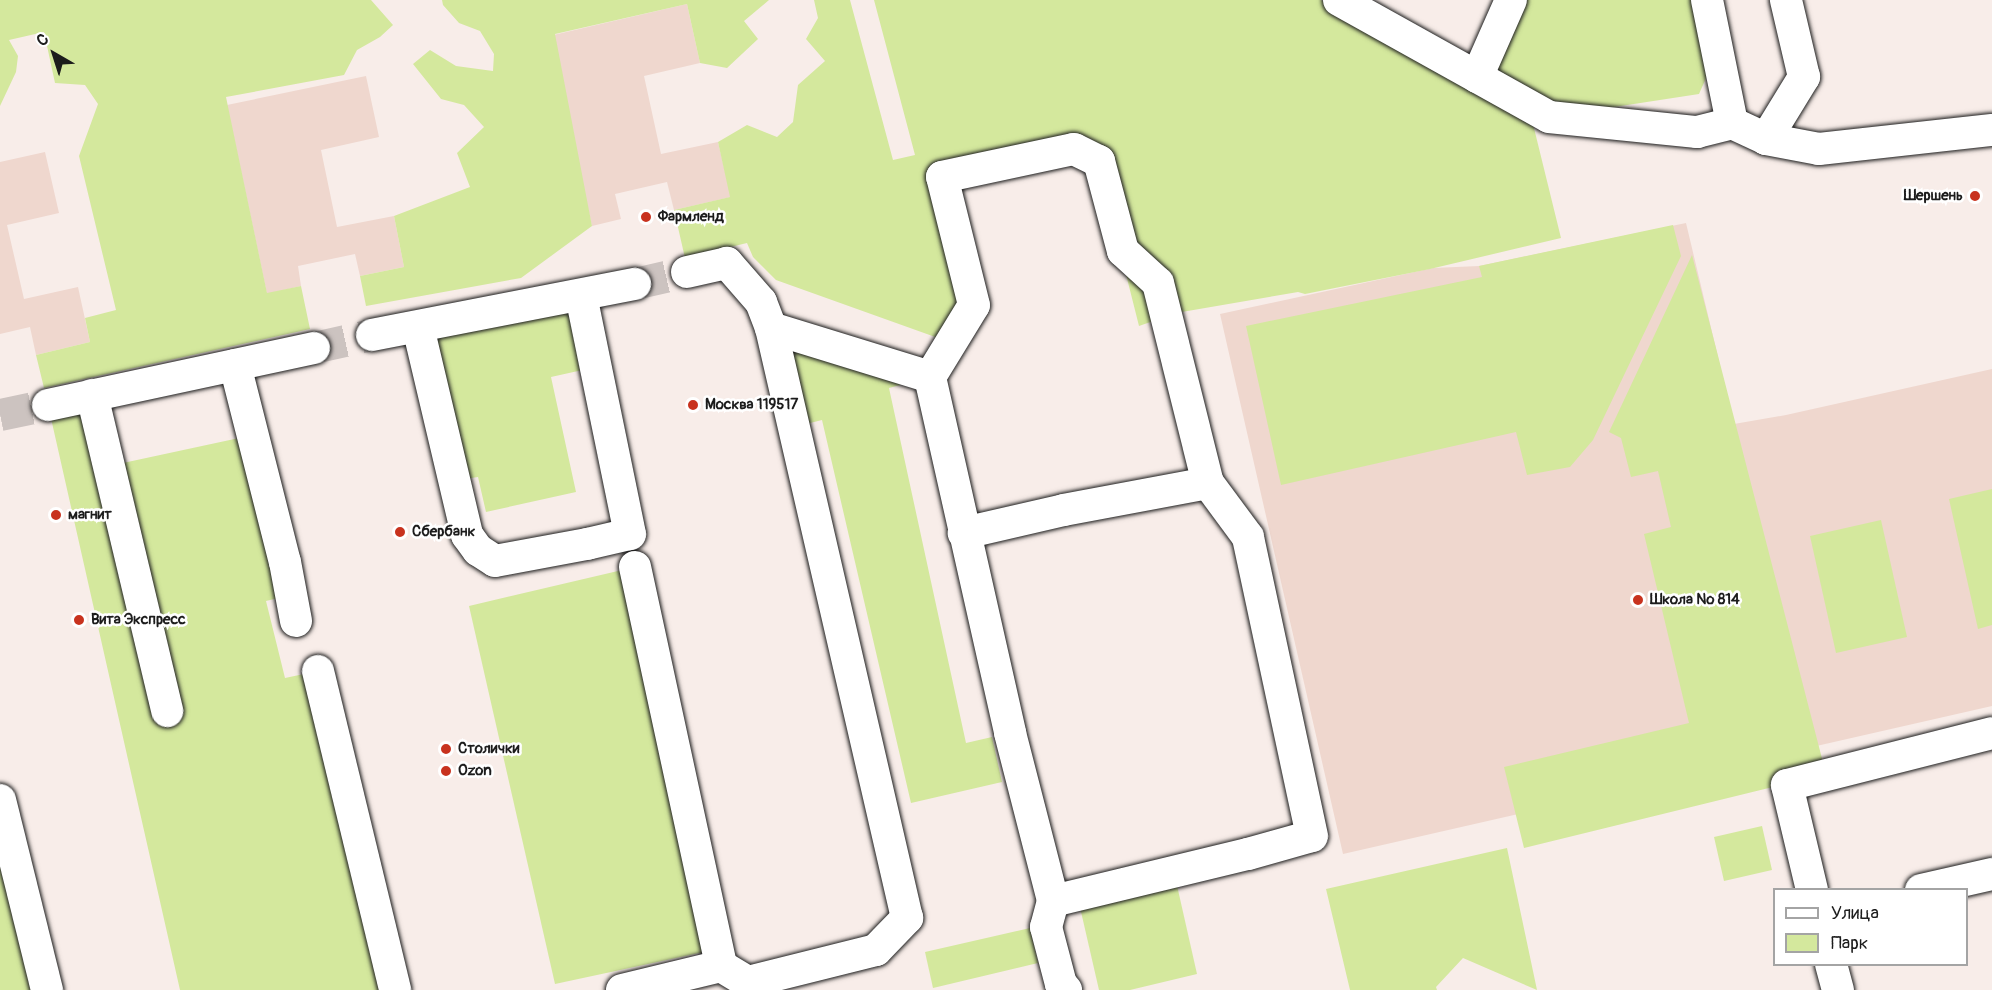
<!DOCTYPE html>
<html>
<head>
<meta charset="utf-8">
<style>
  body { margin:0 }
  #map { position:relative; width:1992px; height:990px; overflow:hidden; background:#f8ede9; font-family:Pangolin,sans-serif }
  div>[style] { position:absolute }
  .built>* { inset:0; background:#efd7ce }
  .green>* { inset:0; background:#d4e89d }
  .minor-tunnel>* { height:32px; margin-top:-16px; transform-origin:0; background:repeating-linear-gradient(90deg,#ccc3c0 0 32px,transparent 0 48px) }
  .roads { filter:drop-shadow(0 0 2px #1c1c1c) drop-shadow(0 0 2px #1c1c1c) }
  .minor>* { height:32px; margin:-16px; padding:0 16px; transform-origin:16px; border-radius:16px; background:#fff }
  .dots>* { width:16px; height:16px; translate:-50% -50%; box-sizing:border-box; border:3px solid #fff; border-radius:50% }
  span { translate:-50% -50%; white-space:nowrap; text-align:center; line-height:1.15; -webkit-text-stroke:5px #fff; paint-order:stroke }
  .poi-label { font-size:15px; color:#1c1c1c; font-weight:700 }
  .right { translate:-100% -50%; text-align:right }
  .left { translate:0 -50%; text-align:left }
  .legend { position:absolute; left:1773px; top:888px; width:195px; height:78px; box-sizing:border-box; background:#fff; border:2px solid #a4a4a4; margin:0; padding:8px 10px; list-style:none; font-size:18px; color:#1c1c1c }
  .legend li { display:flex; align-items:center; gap:12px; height:30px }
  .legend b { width:30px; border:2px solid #a4a4a4 }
  .north { position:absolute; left:24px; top:24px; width:60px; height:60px; -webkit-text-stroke:4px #fff; paint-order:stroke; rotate:321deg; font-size:16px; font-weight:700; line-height:24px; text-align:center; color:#1c1c1c }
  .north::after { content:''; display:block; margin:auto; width:21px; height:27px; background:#1c1c1c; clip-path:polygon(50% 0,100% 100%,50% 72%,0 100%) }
</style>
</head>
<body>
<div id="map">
  <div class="built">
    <i style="clip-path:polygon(687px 4px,700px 63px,644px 76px,661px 154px,718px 142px,731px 197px,674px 210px,667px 182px,615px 194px,621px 219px,592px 226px,549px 36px)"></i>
    <i style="clip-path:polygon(366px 76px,379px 137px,321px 150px,337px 227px,394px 216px,404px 267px,360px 276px,355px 254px,298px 266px,301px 286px,267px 294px,227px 105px)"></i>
    <i style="clip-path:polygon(45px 152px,59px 213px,7px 225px,24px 299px,78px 287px,90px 342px,36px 355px,30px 327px,0 334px,0 162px)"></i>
    <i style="clip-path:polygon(1686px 223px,1734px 424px,1786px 415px,1992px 369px,1992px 706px,1343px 854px,1220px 314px,1433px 268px,1479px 266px)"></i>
  </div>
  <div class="green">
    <i style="clip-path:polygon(0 0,371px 0,393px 25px,380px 37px,357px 50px,344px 75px,226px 97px,267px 293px,301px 286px,310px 329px,44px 388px,36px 355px,90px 342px,85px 318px,116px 310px,79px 156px,98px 104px,85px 85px,55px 83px,44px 32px,9px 40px,18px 56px,16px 72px,0 106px)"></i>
    <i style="clip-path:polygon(442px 0,769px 0,744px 21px,758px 39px,727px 68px,700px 63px,687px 4px,555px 34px,592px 226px,521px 278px,366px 306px,360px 276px,404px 267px,394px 216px,470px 187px,457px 153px,484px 127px,464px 105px,441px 99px,413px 64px,430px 50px,456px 66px,493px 71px,494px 54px,480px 31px,459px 23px,443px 5px)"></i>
    <i style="clip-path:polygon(814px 0,850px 0,893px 160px,915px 155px,874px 0,1321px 0,1533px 124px,1561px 238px,1430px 269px,1305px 294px,1298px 292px,1176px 313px,1139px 326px,1098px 163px,942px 177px,974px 305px,952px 343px,776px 280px,753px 257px,747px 243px,685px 258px,674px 210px,730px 197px,718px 142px,747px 125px,777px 137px,793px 122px,798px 85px,825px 61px,806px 39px,818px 18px)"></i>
    <i style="clip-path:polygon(1511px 0,1707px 0,1718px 51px,1699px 94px,1549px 117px,1477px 77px)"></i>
    <i style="clip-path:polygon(1673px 225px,1681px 256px,1593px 440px,1570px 467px,1527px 475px,1516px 432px,1281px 485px,1246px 326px,1482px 277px,1479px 266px)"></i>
    <i style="clip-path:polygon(1692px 255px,1826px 774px,1524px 848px,1504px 767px,1689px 723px,1644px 534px,1671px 527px,1658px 471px,1631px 477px,1621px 438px,1609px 432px)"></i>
    <i style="clip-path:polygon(581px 296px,596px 367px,551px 377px,576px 492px,486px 512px,478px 477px,465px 479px,432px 324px)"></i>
    <i style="clip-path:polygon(771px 328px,930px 377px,889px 388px,966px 743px,992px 737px,1002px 782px,911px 803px,822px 420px,794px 427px)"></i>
    <i style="clip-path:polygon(92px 395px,109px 466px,253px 435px,291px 595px,266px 601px,285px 678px,318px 671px,395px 990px,180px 990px,48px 405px)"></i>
    <i style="clip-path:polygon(1992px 489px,1992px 625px,1978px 629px,1949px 499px)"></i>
    <i style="clip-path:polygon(1881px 520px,1907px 637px,1836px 653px,1810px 536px)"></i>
    <i style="clip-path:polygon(635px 567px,718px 949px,555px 984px,469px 606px)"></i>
    <i style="clip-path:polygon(0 802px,44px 990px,0 990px)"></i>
    <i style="clip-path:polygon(1762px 826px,1772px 870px,1724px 881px,1714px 837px)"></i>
    <i style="clip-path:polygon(1507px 848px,1537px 990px,1463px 958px,1436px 987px,1437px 990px,1350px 990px,1326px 889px)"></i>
    <i style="clip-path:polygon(1176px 881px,1197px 974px,1130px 990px,1099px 990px,1079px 903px)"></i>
    <i style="clip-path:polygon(1030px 928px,1038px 963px,933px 988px,925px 952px)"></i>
  </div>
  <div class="minor-tunnel">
    <i style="left:635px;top:284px;width:53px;rotate:-13deg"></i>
    <i style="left:314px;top:348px;width:59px;rotate:-12.6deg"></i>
    <i style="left:0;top:415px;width:49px;rotate:-11.8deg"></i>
  </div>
  <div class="roads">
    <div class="minor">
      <i style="left:1339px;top:0;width:240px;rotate:29.1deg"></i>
      <i style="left:1549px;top:117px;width:149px;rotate:5.8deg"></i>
      <i style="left:1697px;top:132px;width:36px;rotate:-14deg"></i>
      <i style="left:1732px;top:123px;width:38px;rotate:25deg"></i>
      <i style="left:1766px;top:139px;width:54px;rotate:10.7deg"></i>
      <i style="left:1819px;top:149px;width:174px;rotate:-6.3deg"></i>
      <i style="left:1707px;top:0;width:126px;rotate:78.5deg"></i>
      <i style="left:1477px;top:77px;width:84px;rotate:-66.2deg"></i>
      <i style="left:1766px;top:139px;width:73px;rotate:-58.5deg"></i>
      <i style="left:1804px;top:77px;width:79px;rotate:-103.2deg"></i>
      <i style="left:418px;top:327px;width:214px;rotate:76.7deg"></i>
      <i style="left:467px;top:535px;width:19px;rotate:54deg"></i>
      <i style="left:478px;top:550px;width:20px;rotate:33deg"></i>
      <i style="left:495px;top:561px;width:94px;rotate:-10.5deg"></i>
      <i style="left:587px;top:544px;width:44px;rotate:-13.1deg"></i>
      <i style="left:630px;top:534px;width:243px;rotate:-101.6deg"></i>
      <i style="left:771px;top:328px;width:166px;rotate:17.1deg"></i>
      <i style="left:930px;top:377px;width:365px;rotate:77.3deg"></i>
      <i style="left:1010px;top:733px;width:173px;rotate:75.6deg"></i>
      <i style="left:1053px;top:901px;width:27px;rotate:105deg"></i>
      <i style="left:1046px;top:927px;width:59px;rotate:75.3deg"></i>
      <i style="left:1061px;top:984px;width:8px;rotate:50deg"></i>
      <i style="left:372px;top:335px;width:268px;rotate:-11deg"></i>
      <i style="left:235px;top:365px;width:203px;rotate:75.8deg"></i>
      <i style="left:285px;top:562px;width:60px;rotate:79.4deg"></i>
      <i style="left:930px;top:377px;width:84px;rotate:-58.6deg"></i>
      <i style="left:974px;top:305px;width:132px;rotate:-104deg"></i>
      <i style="left:942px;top:177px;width:135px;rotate:-12deg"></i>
      <i style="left:1074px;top:149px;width:28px;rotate:26deg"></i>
      <i style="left:1099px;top:161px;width:93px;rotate:75.1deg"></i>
      <i style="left:1123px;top:251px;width:47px;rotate:42.4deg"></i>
      <i style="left:1158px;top:283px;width:206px;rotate:76deg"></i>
      <i style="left:1208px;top:483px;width:147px;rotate:169.4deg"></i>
      <i style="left:1064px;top:510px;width:103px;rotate:167deg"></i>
      <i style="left:92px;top:395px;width:325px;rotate:76.6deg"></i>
      <i style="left:48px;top:405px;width:272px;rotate:-12.1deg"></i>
      <i style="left:635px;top:567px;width:408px;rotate:77.8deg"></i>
      <i style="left:318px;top:671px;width:328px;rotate:76.4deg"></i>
      <i style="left:0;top:800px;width:196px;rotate:76.1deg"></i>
      <i style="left:1812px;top:890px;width:108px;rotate:-103.4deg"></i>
      <i style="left:1787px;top:785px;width:211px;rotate:-14.2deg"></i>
      <i style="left:1921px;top:890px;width:73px;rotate:-12.7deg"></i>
      <i style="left:1053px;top:901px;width:201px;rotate:-13.6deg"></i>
      <i style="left:1248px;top:854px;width:66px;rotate:-15.7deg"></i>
      <i style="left:1312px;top:836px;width:306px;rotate:-102.1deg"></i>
      <i style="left:1248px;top:537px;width:67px;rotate:-126.5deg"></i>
      <i style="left:1831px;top:964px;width:27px;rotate:75deg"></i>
      <i style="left:622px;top:990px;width:102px;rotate:-13.6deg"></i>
      <i style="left:721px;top:966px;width:31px;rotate:31deg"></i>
      <i style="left:748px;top:982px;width:132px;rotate:-14deg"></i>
      <i style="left:876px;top:950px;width:45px;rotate:-45.9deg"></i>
      <i style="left:907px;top:918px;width:605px;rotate:-102.98deg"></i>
      <i style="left:771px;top:328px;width:28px;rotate:-111deg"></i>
      <i style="left:761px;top:302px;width:52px;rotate:-131.1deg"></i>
      <i style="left:727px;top:263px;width:41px;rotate:167.3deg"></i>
    </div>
  </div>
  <div class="dots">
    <i style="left:1975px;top:196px;background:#c8321e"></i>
    <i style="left:646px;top:217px;background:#c8321e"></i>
    <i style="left:693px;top:405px;background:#c8321e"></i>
    <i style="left:56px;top:515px;background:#c8321e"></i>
    <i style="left:400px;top:532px;background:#c8321e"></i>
    <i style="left:1638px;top:600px;background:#c8321e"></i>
    <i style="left:79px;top:620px;background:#c8321e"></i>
    <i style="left:446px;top:749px;background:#c8321e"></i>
    <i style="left:446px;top:771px;background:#c8321e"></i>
  </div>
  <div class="poi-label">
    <span class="right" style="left:1963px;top:196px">Шершень</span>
    <span class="left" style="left:658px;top:217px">Фармленд</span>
    <span class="left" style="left:705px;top:405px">Москва 119517</span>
    <span class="left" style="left:68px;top:515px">магнит</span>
    <span class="left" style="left:412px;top:532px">Сбербанк</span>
    <span class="left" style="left:1650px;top:600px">Школа № 814</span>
    <span class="left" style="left:91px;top:620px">Вита Экспресс</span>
    <span class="left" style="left:458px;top:749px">Столички</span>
    <span class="left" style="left:458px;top:771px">Ozon</span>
  </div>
  <ul class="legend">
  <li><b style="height:8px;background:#fff"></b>Улица</li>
  <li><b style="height:16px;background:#d4e89d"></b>Парк</li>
  </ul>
  <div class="north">С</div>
</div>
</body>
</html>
